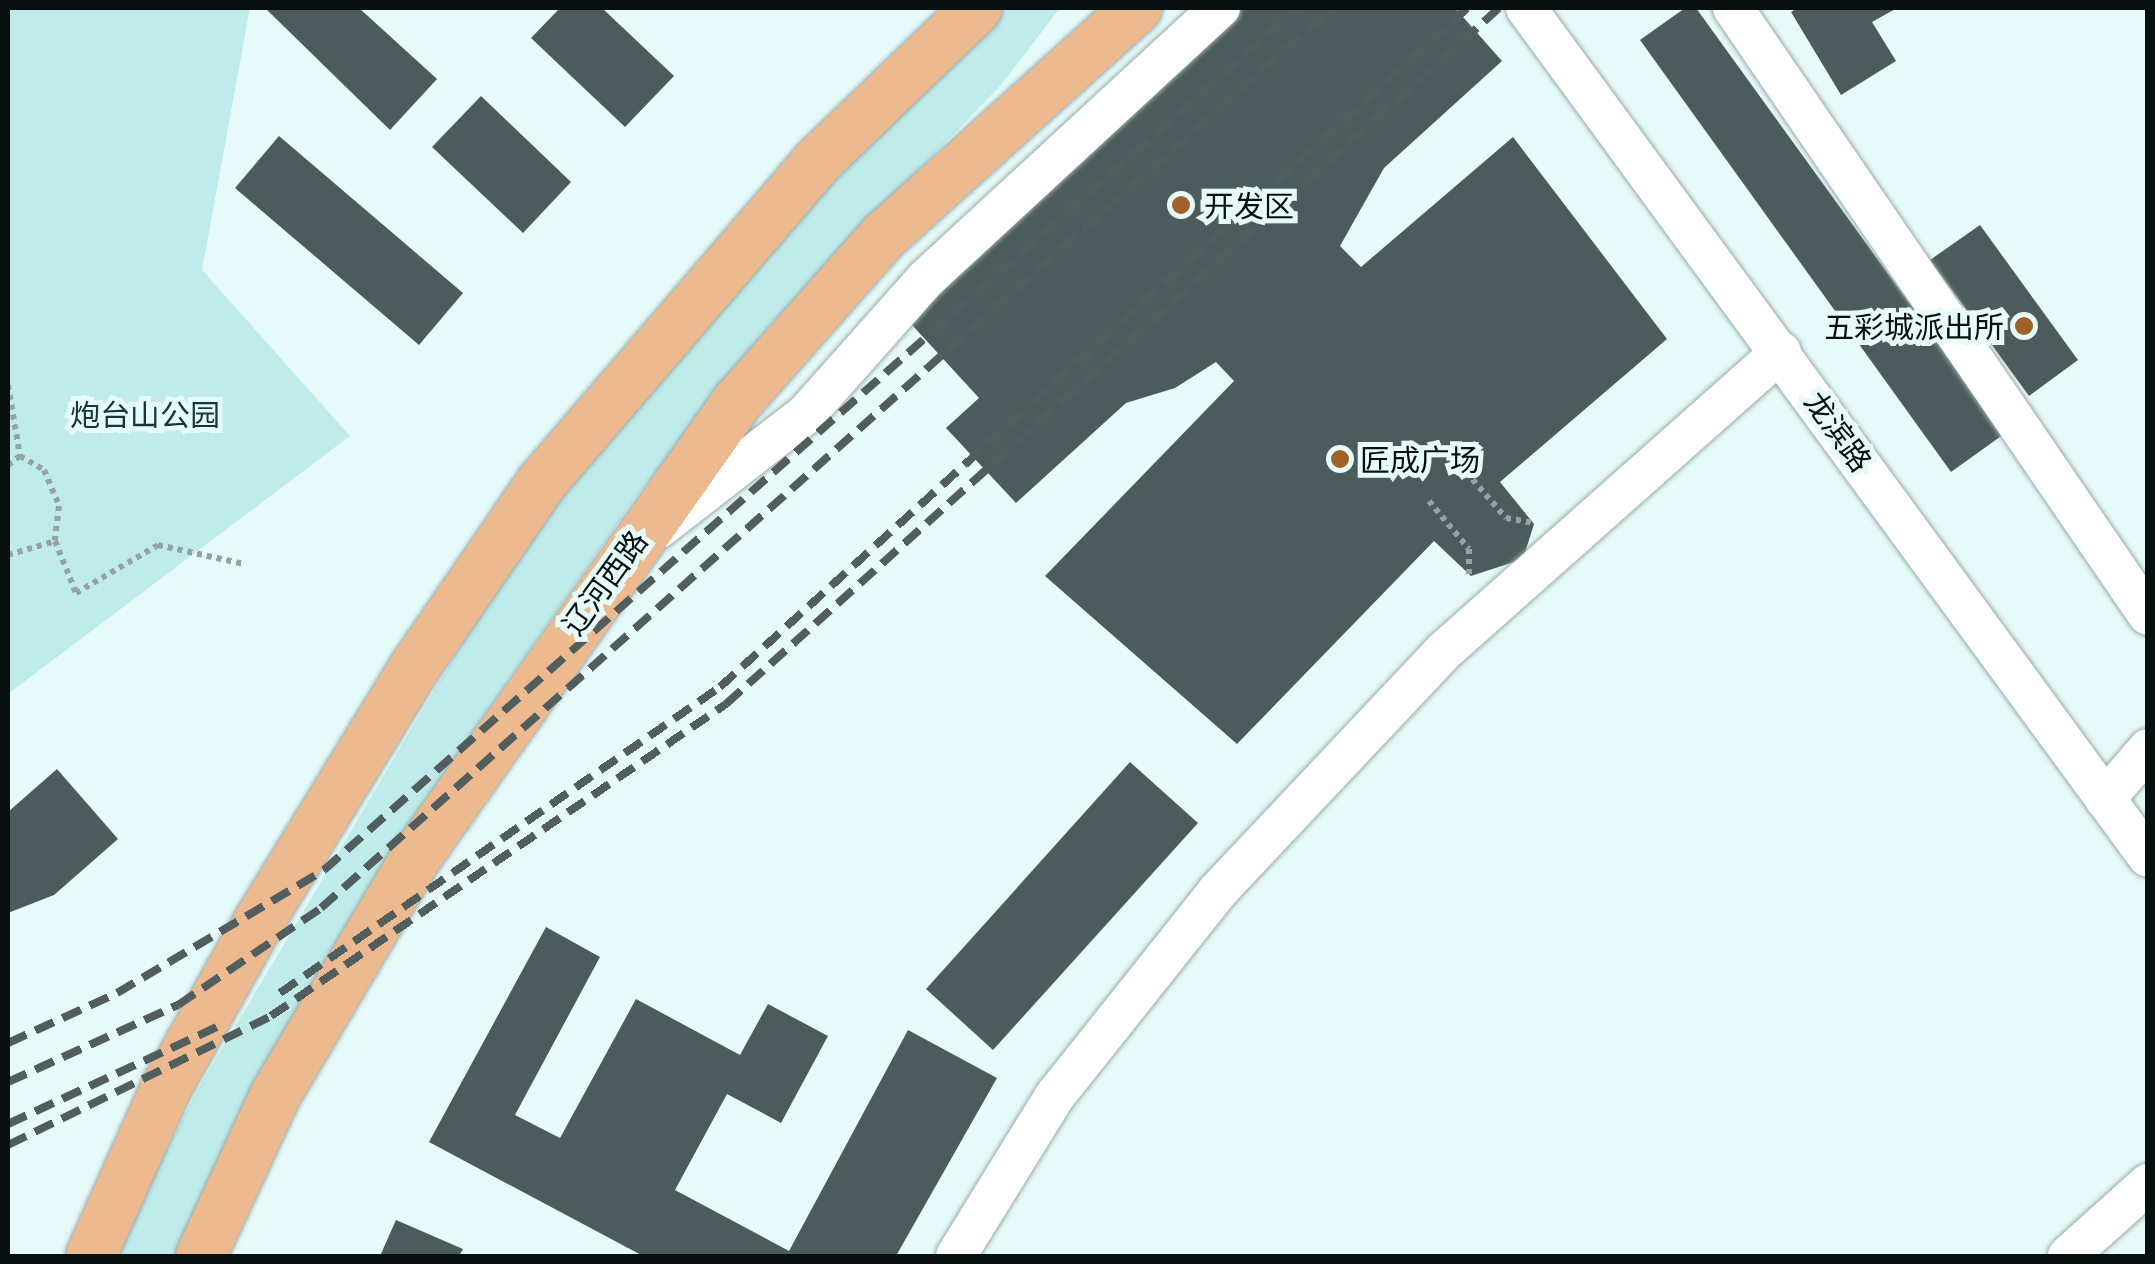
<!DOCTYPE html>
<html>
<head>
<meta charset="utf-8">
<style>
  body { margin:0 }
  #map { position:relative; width:2155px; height:1264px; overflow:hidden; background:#e7fafa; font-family:Commissioner,"Noto Sans SC",sans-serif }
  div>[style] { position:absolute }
  .green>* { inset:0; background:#c0ebeb }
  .building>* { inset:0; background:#4c5c5d }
  .path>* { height:6px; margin-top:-3px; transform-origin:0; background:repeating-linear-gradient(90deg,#95a3a3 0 5px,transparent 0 10px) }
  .roads { filter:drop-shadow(0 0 2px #98aaaa) drop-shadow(0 0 2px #98aaaa) }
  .minor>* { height:40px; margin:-20px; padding:0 20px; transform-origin:20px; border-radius:20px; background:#fff }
  .major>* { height:50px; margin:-25px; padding:0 25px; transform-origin:25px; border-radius:25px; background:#edb98f }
  .rail>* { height:8px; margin-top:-4px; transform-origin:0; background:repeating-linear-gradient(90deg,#525d5d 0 20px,transparent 0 30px) }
  .dots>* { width:28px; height:28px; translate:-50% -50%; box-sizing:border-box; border:5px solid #e7fafa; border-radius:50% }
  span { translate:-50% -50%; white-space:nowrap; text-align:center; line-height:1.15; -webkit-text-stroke:10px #e7fafa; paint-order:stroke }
  .poi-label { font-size:30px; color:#080f0f }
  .left { translate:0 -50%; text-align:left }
  .right { translate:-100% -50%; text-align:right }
  .park-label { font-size:30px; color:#133838 }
  .street-label { font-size:30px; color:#080f0f }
  .frame { position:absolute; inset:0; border:10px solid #080f0f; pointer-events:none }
</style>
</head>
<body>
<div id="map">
  <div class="green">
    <i style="clip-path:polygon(8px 8px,250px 8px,202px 270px,350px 436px,8px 694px)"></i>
    <i style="clip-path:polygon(1003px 8px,1060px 8px,1001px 85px,774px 320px,634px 500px,480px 721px,242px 1113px,175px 1256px,112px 1256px,197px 1091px,512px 559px,669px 358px,913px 92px)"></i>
  </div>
  <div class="building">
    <i style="clip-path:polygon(265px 8px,359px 8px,437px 79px,390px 130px)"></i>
    <i style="clip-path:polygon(560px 8px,602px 8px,674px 76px,625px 127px,531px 38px)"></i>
    <i style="clip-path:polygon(1240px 8px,1455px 8px,1502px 61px,1384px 168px,1340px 246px,1361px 267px,1513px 137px,1667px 339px,1500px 482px,1534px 524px,1523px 559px,1471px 576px,1434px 541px,1237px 744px,1045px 576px,1234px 381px,1216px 362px,1175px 388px,1126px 403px,1016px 503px,946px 428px,979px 398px,902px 314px)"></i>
    <i style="clip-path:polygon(1685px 8px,1696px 8px,2004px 434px,1951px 472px,1640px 40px)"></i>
    <i style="clip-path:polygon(1798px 8px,1897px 8px,1872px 22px,1896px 61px,1841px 95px,1791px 12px)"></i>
    <i style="clip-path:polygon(481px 96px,571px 182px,523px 233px,432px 147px)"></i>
    <i style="clip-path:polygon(279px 136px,463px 293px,419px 345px,235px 188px)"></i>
    <i style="clip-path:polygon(1980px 225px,2078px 360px,2029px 396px,1930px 260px)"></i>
    <i style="clip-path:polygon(1130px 762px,1198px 823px,993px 1050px,926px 989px)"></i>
    <i style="clip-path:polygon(57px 769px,118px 839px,54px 895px,8px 913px,8px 812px)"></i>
    <i style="clip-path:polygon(546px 927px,600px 957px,515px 1115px,560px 1138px,636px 999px,740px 1055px,768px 1004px,828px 1036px,781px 1123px,727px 1094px,675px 1190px,789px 1251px,908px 1030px,997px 1078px,896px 1256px,643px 1256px,429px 1142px)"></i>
    <i style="clip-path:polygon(396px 1220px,463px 1249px,459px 1256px,380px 1256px)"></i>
  </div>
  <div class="path">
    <i style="left:8px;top:385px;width:72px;rotate:80.4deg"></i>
    <i style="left:20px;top:456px;width:28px;rotate:30deg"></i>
    <i style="left:44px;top:470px;width:39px;rotate:67deg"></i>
    <i style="left:59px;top:506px;width:35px;rotate:97deg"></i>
    <i style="left:55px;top:541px;width:56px;rotate:68deg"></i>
    <i style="left:76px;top:593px;width:95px;rotate:-30.3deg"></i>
    <i style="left:158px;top:545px;width:88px;rotate:12.5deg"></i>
    <i style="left:8px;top:465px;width:15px;rotate:-37deg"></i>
    <i style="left:1466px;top:472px;width:61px;rotate:49deg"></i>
    <i style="left:1506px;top:518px;width:27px;rotate:10deg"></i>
    <i style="left:1429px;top:501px;width:62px;rotate:50.2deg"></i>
    <i style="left:1469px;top:549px;width:30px;rotate:90deg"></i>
    <i style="left:8px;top:555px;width:49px;rotate:-16.6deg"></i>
  </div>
  <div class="roads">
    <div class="minor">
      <i style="left:1526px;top:8px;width:1052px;rotate:53.77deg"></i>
      <i style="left:1733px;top:8px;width:735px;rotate:55.64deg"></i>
      <i style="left:659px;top:528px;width:186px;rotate:-37.8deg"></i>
      <i style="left:806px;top:414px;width:181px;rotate:-48.4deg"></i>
      <i style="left:926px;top:279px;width:400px;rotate:-42.7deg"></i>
      <i style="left:2105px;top:799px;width:66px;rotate:-49.3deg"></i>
      <i style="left:956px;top:1256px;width:188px;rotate:-58.3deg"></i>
      <i style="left:1055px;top:1096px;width:260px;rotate:-51.5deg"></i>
      <i style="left:1217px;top:892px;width:330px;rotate:-46.7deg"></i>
      <i style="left:1443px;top:652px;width:452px;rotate:-41.6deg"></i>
      <i style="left:2068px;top:1256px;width:108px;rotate:-42deg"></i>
    </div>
    <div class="major">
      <i style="left:91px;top:1256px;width:186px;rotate:-65.9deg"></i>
      <i style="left:167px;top:1086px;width:187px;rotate:-60.8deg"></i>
      <i style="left:258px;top:923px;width:304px;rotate:-58.5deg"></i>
      <i style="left:417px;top:664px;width:221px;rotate:-55.5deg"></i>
      <i style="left:542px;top:482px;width:421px;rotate:-49.3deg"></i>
      <i style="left:816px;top:163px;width:223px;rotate:-43.9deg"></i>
      <i style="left:201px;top:1256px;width:179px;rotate:-65.2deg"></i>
      <i style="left:276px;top:1094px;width:277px;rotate:-59.4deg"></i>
      <i style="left:417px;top:856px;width:555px;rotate:-54.82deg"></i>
      <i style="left:737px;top:402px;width:223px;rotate:-48.5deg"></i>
      <i style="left:885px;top:235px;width:339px;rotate:-42deg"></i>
    </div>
  </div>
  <div class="rail">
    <i style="left:280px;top:993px;width:536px;rotate:-34.82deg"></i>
    <i style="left:720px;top:687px;width:1009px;rotate:-42.27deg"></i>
    <i style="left:8px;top:1043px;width:120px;rotate:-24.6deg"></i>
    <i style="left:117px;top:993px;width:241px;rotate:-30.7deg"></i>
    <i style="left:324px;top:870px;width:1301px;rotate:-41.51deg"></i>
    <i style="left:8px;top:1082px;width:187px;rotate:-24.4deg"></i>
    <i style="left:178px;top:1005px;width:173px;rotate:-34.1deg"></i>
    <i style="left:321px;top:908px;width:1354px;rotate:-41.68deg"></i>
    <i style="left:8px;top:1124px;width:237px;rotate:-24.9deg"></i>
    <i style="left:8px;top:1145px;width:293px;rotate:-26.1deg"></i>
    <i style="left:271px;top:1016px;width:552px;rotate:-34.44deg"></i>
    <i style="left:726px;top:704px;width:1040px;rotate:-42deg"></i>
  </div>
  <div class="dots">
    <i style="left:1181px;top:205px;background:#a0602a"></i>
    <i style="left:2024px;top:326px;background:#a0602a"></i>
    <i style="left:1340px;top:459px;background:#a0602a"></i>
  </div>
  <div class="poi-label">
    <span class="left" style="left:1204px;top:205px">开发区</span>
    <span class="right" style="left:2004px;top:326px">五彩城派出所</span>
    <span class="left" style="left:1360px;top:459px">匠成广场</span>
  </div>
  <div class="park-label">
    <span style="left:145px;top:414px">炮台山公园</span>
  </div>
  <div class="street-label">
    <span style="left:1839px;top:431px;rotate:54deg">龙滨路</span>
    <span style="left:604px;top:582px;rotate:-54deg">辽河西路</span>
  </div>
  <div class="frame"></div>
</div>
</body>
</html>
